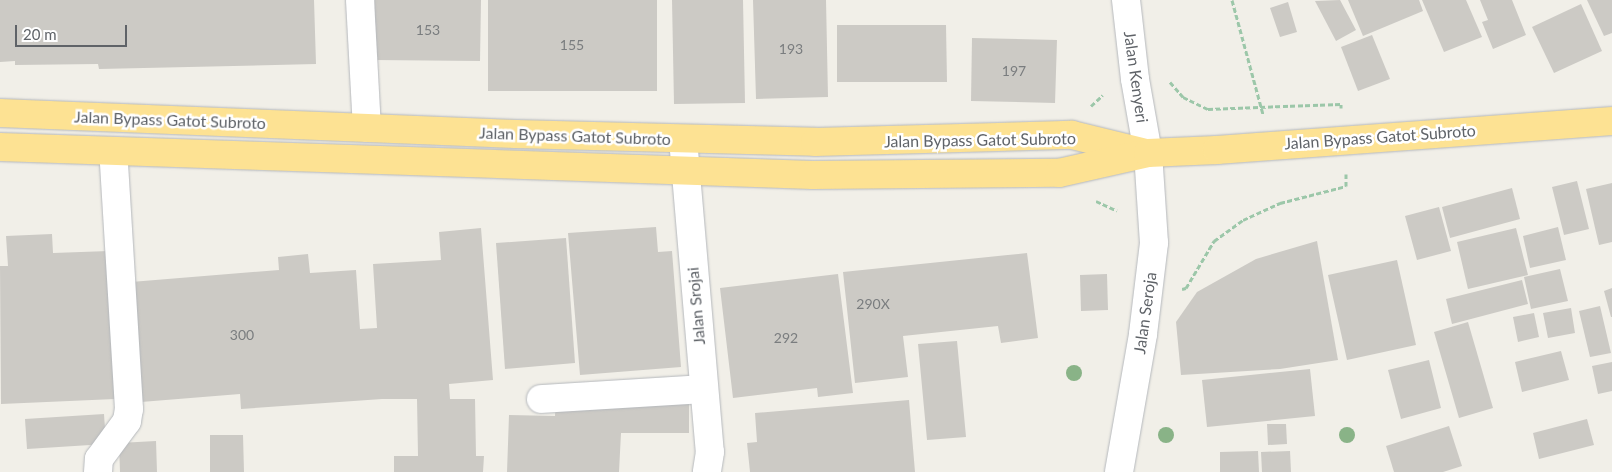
<!DOCTYPE html>
<html>
<head>
<meta charset="utf-8">
<style>
  body { margin:0 }
  #map { position:relative; width:1612px; height:472px; overflow:hidden; background:#f1efe8; font-family:Lato,sans-serif }
  div>[style] { position:absolute }
  .building>* { inset:0; background:#cccac5 }
  .path>* { height:3px; margin-top:-1.5px; transform-origin:0; background:repeating-linear-gradient(90deg,#9cc7a9 0 5px,transparent 0 7.5px) }
  .roads { filter:drop-shadow(0 0 1px #b5b8bc) drop-shadow(0 0 1px #b5b8bc) }
  .minor>* { height:28px; margin:-14px; padding:0 14px; transform-origin:14px; border-radius:14px; background:#fff }
  .highway>* { height:28px; margin:-14px; padding:0 14px; transform-origin:14px; border-radius:14px; background:#fde293 }
  .trees>* { width:16px; height:16px; margin:-8px; border-radius:50%; background:#89b387 }
  span { translate:-50% -50%; white-space:nowrap; text-align:center; line-height:1.15; -webkit-text-stroke:5px #fff; paint-order:stroke }
  .number-label { font-size:14px; color:#7a7d7f }
  .number-label span { -webkit-text-stroke-width:0 }
  .street-label { font-size:16px; color:#5f6368 }
  .scale { position:absolute; left:15px; top:25px; width:112px; height:22px; box-sizing:border-box; border:2px solid #5f6368; border-top:0; padding-left:6px; font-size:15px; line-height:18px; white-space:nowrap; color:#5f6368; -webkit-text-stroke:4px #fff; paint-order:stroke }
</style>
</head>
<body>
<div id="map">
  <div class="building">
    <i style="clip-path:polygon(0 0,314px 0,316px 64px,99px 69px,98px 64px,15px 65px,15px 61px,0 62px)"></i>
    <i style="clip-path:polygon(375px 0,481px 0,480px 61px,374px 60px)"></i>
    <i style="clip-path:polygon(488px 0,657px 0,657px 91px,488px 91px)"></i>
    <i style="clip-path:polygon(672px 0,743px 0,745px 103px,674px 104px)"></i>
    <i style="clip-path:polygon(753px 0,826px 0,828px 97px,756px 99px)"></i>
    <i style="clip-path:polygon(1340px 0,1356px 30px,1336px 41px,1315px 1px)"></i>
    <i style="clip-path:polygon(1348px 0,1419px 0,1423px 11px,1363px 36px)"></i>
    <i style="clip-path:polygon(1422px 0,1466px 0,1482px 37px,1444px 52px)"></i>
    <i style="clip-path:polygon(1480px 0,1512px 0,1526px 35px,1493px 49px,1482px 22px,1488px 20px)"></i>
    <i style="clip-path:polygon(1587px 0,1612px 0,1612px 33px,1604px 36px)"></i>
    <i style="clip-path:polygon(1288px 2px,1297px 32px,1280px 37px,1270px 8px)"></i>
    <i style="clip-path:polygon(1581px 4px,1602px 51px,1554px 73px,1532px 27px)"></i>
    <i style="clip-path:polygon(837px 25px,946px 25px,947px 82px,837px 82px)"></i>
    <i style="clip-path:polygon(1372px 35px,1390px 79px,1358px 91px,1341px 47px)"></i>
    <i style="clip-path:polygon(972px 38px,1057px 40px,1055px 103px,971px 101px)"></i>
    <i style="clip-path:polygon(1577px 181px,1589px 229px,1564px 235px,1552px 187px)"></i>
    <i style="clip-path:polygon(1612px 183px,1612px 242px,1599px 245px,1586px 189px)"></i>
    <i style="clip-path:polygon(1512px 188px,1520px 219px,1450px 238px,1442px 207px)"></i>
    <i style="clip-path:polygon(1439px 207px,1451px 251px,1417px 260px,1405px 216px)"></i>
    <i style="clip-path:polygon(656px 227px,658px 252px,672px 251px,681px 367px,580px 375px,568px 233px)"></i>
    <i style="clip-path:polygon(1558px 227px,1566px 260px,1530px 268px,1523px 236px)"></i>
    <i style="clip-path:polygon(481px 228px,493px 380px,449px 384px,450px 399px,475px 399px,476px 456px,484px 456px,483px 472px,394px 472px,394px 456px,418px 456px,417px 399px,382px 399px,241px 409px,240px 394px,141px 402px,131px 282px,279px 270px,278px 257px,308px 254px,310px 273px,356px 270px,360px 329px,377px 328px,373px 264px,441px 260px,439px 232px)"></i>
    <i style="clip-path:polygon(1516px 228px,1528px 275px,1468px 289px,1457px 242px)"></i>
    <i style="clip-path:polygon(52px 234px,53px 253px,109px 251px,115px 399px,1px 404px,0 266px,8px 266px,6px 236px)"></i>
    <i style="clip-path:polygon(566px 238px,575px 363px,505px 369px,496px 243px)"></i>
    <i style="clip-path:polygon(1317px 241px,1338px 360px,1280px 369px,1181px 375px,1176px 322px,1197px 292px,1256px 259px)"></i>
    <i style="clip-path:polygon(1027px 253px,1038px 338px,1001px 343px,998px 326px,903px 336px,908px 377px,855px 383px,843px 272px)"></i>
    <i style="clip-path:polygon(1397px 260px,1416px 345px,1347px 360px,1328px 275px)"></i>
    <i style="clip-path:polygon(1560px 269px,1568px 301px,1531px 309px,1524px 277px)"></i>
    <i style="clip-path:polygon(838px 274px,853px 393px,818px 397px,817px 388px,733px 398px,720px 288px)"></i>
    <i style="clip-path:polygon(1107px 274px,1108px 310px,1081px 311px,1080px 275px)"></i>
    <i style="clip-path:polygon(1522px 280px,1528px 304px,1452px 324px,1446px 299px)"></i>
    <i style="clip-path:polygon(1612px 288px,1612px 317px,1611px 317px,1604px 291px)"></i>
    <i style="clip-path:polygon(1600px 306px,1611px 353px,1590px 357px,1579px 311px)"></i>
    <i style="clip-path:polygon(1571px 308px,1575px 333px,1548px 338px,1543px 313px)"></i>
    <i style="clip-path:polygon(1534px 313px,1539px 337px,1518px 342px,1513px 317px)"></i>
    <i style="clip-path:polygon(1468px 322px,1493px 408px,1459px 418px,1434px 332px)"></i>
    <i style="clip-path:polygon(957px 341px,966px 437px,927px 440px,918px 344px)"></i>
    <i style="clip-path:polygon(1561px 351px,1569px 380px,1522px 392px,1515px 362px)"></i>
    <i style="clip-path:polygon(1429px 360px,1441px 408px,1401px 419px,1388px 370px)"></i>
    <i style="clip-path:polygon(1612px 362px,1612px 391px,1598px 394px,1592px 366px)"></i>
    <i style="clip-path:polygon(1310px 369px,1315px 416px,1207px 427px,1202px 380px)"></i>
    <i style="clip-path:polygon(556px 398px,689px 400px,689px 433px,621px 433px,619px 472px,507px 472px,509px 415px,555px 416px)"></i>
    <i style="clip-path:polygon(909px 400px,915px 472px,750px 472px,747px 443px,757px 442px,755px 413px)"></i>
    <i style="clip-path:polygon(104px 414px,106px 444px,27px 449px,25px 419px)"></i>
    <i style="clip-path:polygon(1587px 419px,1594px 445px,1539px 459px,1533px 433px)"></i>
    <i style="clip-path:polygon(1267px 424px,1286px 424px,1287px 444px,1268px 445px)"></i>
    <i style="clip-path:polygon(1449px 426px,1462px 466px,1443px 472px,1394px 472px,1386px 446px)"></i>
    <i style="clip-path:polygon(210px 435px,243px 435px,244px 472px,210px 472px)"></i>
    <i style="clip-path:polygon(156px 441px,157px 472px,120px 472px,119px 443px)"></i>
    <i style="clip-path:polygon(1258px 451px,1259px 472px,1220px 472px,1220px 452px)"></i>
    <i style="clip-path:polygon(1290px 451px,1291px 472px,1262px 472px,1261px 452px)"></i>
  </div>
  <div class="path">
    <i style="left:1232px;top:0;width:118px;rotate:74.8deg"></i>
    <i style="left:1170px;top:82px;width:20px;rotate:49deg"></i>
    <i style="left:1183px;top:97px;width:28px;rotate:26deg"></i>
    <i style="left:1208px;top:109px;width:133px;rotate:-2.2deg"></i>
    <i style="left:1341px;top:104px;width:4px;rotate:90deg"></i>
    <i style="left:1091px;top:106px;width:16px;rotate:-43deg"></i>
    <i style="left:1096px;top:201px;width:23px;rotate:25deg"></i>
    <i style="left:1182px;top:289px;width:4px;rotate:-14deg"></i>
    <i style="left:1186px;top:288px;width:55px;rotate:-59.2deg"></i>
    <i style="left:1214px;top:241px;width:36px;rotate:-36deg"></i>
    <i style="left:1243px;top:220px;width:41px;rotate:-24.7deg"></i>
    <i style="left:1280px;top:203px;width:68px;rotate:-14.4deg"></i>
    <i style="left:1346px;top:186px;width:12px;rotate:-90deg"></i>
  </div>
  <div class="roads">
    <div class="minor">
      <i style="left:360px;top:0;width:128px;rotate:86.9deg"></i>
      <i style="left:683px;top:139px;width:314px;rotate:85.1deg"></i>
      <i style="left:710px;top:452px;width:20px;rotate:99deg"></i>
      <i style="left:541px;top:399px;width:162px;rotate:-3.5deg"></i>
      <i style="left:98px;top:472px;width:13px;rotate:-86deg"></i>
      <i style="left:99px;top:459px;width:47px;rotate:-53.6deg"></i>
      <i style="left:127px;top:421px;width:12px;rotate:-81deg"></i>
      <i style="left:129px;top:409px;width:258px;rotate:-93.5deg"></i>
      <i style="left:1119px;top:472px;width:140px;rotate:-80.1deg"></i>
      <i style="left:1143px;top:334px;width:92px;rotate:-83.1deg"></i>
      <i style="left:1154px;top:243px;width:90px;rotate:-93.8deg"></i>
      <i style="left:1148px;top:153px;width:75px;rotate:-100deg"></i>
      <i style="left:1135px;top:79px;width:80px;rotate:-96.5deg"></i>
    </div>
    <div class="highway">
      <i style="left:0;top:113px;width:516px;rotate:2.33deg"></i>
      <i style="left:516px;top:134px;width:299px;rotate:1.5deg"></i>
      <i style="left:815px;top:142px;width:257px;rotate:-1.6deg"></i>
      <i style="left:1072px;top:135px;width:72px;rotate:13.7deg"></i>
      <i style="left:0;top:147px;width:813px;rotate:1.97deg"></i>
      <i style="left:813px;top:175px;width:246px;rotate:-0.5deg"></i>
      <i style="left:1059px;top:173px;width:91px;rotate:-12.7deg"></i>
      <i style="left:1148px;top:153px;width:69px;rotate:-2.5deg"></i>
      <i style="left:1217px;top:150px;width:396px;rotate:-4.2deg"></i>
    </div>
  </div>
  <div class="trees">
    <i style="left:1074px;top:373px"></i>
    <i style="left:1166px;top:435px"></i>
    <i style="left:1347px;top:435px"></i>
  </div>
  <div class="number-label">
    <span style="left:428px;top:30px">153</span>
    <span style="left:572px;top:45px">155</span>
    <span style="left:791px;top:49px">193</span>
    <span style="left:1014px;top:71px">197</span>
    <span style="left:873px;top:304px">290X</span>
    <span style="left:242px;top:335px">300</span>
    <span style="left:786px;top:338px">292</span>
  </div>
  <div class="street-label">
    <span style="left:1136px;top:77px;rotate:82deg">Jalan Kenyeri</span>
    <span style="left:170px;top:120px;rotate:2deg">Jalan Bypass Gatot Subroto</span>
    <span style="left:575px;top:136px;rotate:2deg">Jalan Bypass Gatot Subroto</span>
    <span style="left:1380px;top:137px;rotate:-4deg">Jalan Bypass Gatot Subroto</span>
    <span style="left:980px;top:140px;rotate:-1deg">Jalan Bypass Gatot Subroto</span>
    <span style="left:696px;top:306px;rotate:-95deg">Jalan Srojai</span>
    <span style="left:1145px;top:313px;rotate:-82deg">Jalan Seroja</span>
  </div>
  <div class="scale">20 m</div>
</div>
</body>
</html>
